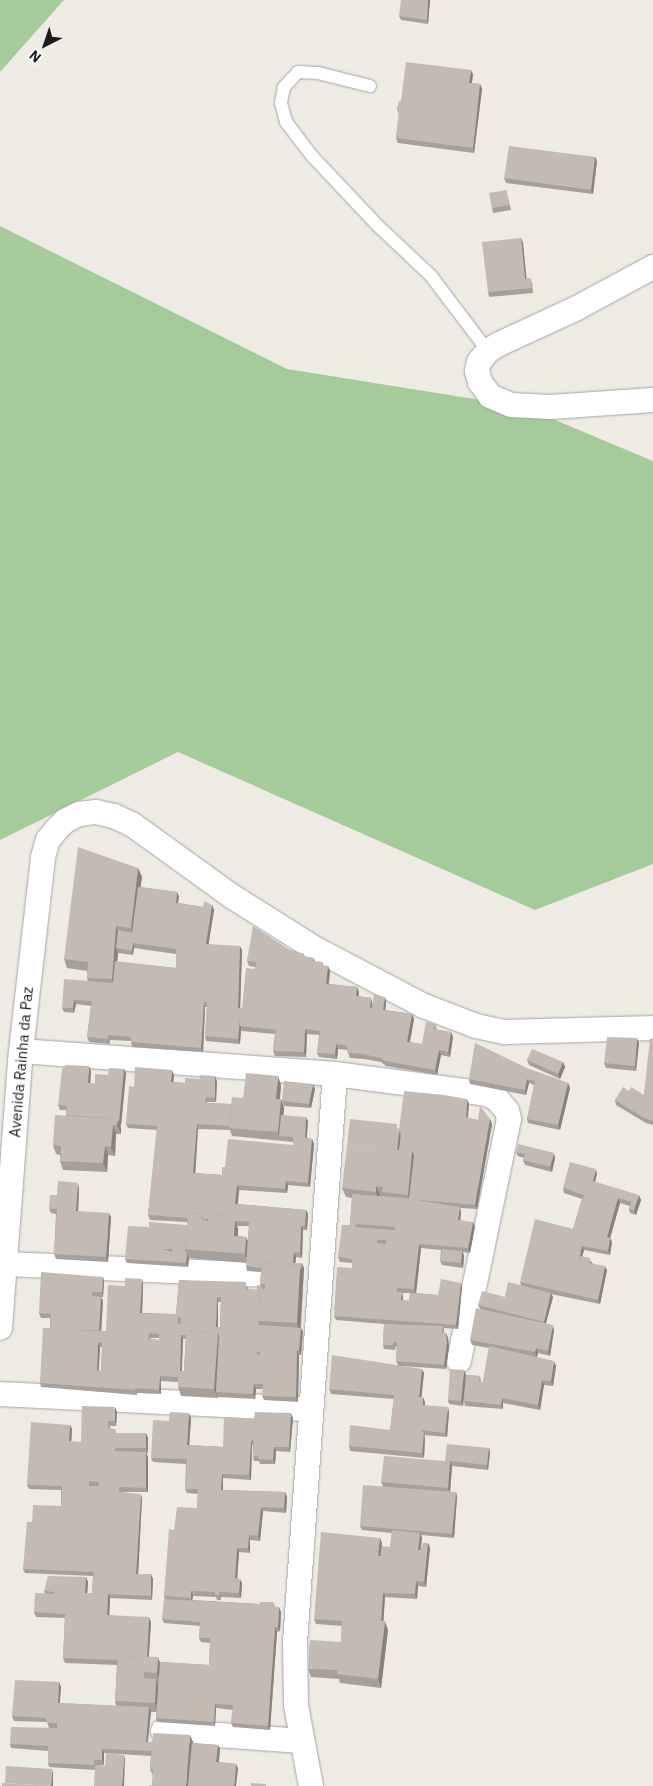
<!DOCTYPE html>
<html>
<head>
<meta charset="utf-8">
<style>
  body { margin:0 }
  #map { position:relative; width:653px; height:1786px; overflow:hidden; background:#eeebe4; font-family:"IBM Plex Sans",sans-serif }
  div>[style] { position:absolute }
  .forest>* { inset:0; background:#a5cb9a }
  .roads { filter:drop-shadow(0 0 1px #a4a4a4) drop-shadow(0 0 1px #a4a4a4) }
  .lane>* { height:12px; margin:-6px; padding:0 6px; transform-origin:6px; border-radius:6px; background:#fff }
  .street>* { height:24px; margin:-12px; padding:0 12px; transform-origin:12px; border-radius:12px; background:#fff }
  .wall>* { inset:0; background:#a7a09a }
  .shaded-wall>* { inset:0; background:#88827d }
  .building>* { inset:0; background:#c2bab3 }
  span { translate:-50% -50%; white-space:nowrap; text-align:center; line-height:1.15; -webkit-text-stroke:4px #fff; paint-order:stroke }
  .street-label { font-size:15px; color:#1d1d1d }
  .north { position:absolute; left:20px; top:20px; width:50px; height:50px; -webkit-text-stroke:4px #fff; paint-order:stroke; rotate:221deg; font-size:14px; font-weight:700; line-height:20px; text-align:center; color:#1d1d1d }
  .north::after { content:''; display:block; margin:auto; width:18px; height:22px; background:#1d1d1d; clip-path:polygon(50% 0,100% 100%,50% 72%,0 100%) }
</style>
</head>
<body>
<div id="map">
  <div class="forest">
    <i style="clip-path:polygon(0 0,64px 0,0 72px)"></i>
    <i style="clip-path:polygon(0 226px,287px 369px,524px 407px,653px 461px,653px 864px,535px 910px,178px 752px,0 840px)"></i>
  </div>
  <div class="roads">
    <div class="lane">
      <i style="left:370px;top:86px;width:54px;rotate:-166deg"></i>
      <i style="left:318px;top:73px;width:20px;rotate:-177deg"></i>
      <i style="left:298px;top:72px;width:21px;rotate:133deg"></i>
      <i style="left:284px;top:87px;width:16px;rotate:101deg"></i>
      <i style="left:281px;top:103px;width:20px;rotate:75deg"></i>
      <i style="left:286px;top:122px;width:43px;rotate:52.6deg"></i>
      <i style="left:312px;top:156px;width:93px;rotate:46.7deg"></i>
      <i style="left:376px;top:224px;width:76px;rotate:43.4deg"></i>
      <i style="left:431px;top:276px;width:94px;rotate:52.8deg"></i>
    </div>
    <div class="street">
      <i style="left:653px;top:267px;width:86px;rotate:151.7deg"></i>
      <i style="left:577px;top:308px;width:86px;rotate:155.2deg"></i>
      <i style="left:499px;top:344px;width:13px;rotate:148deg"></i>
      <i style="left:488px;top:351px;width:14px;rotate:129deg"></i>
      <i style="left:479px;top:362px;width:9px;rotate:103deg"></i>
      <i style="left:477px;top:371px;width:11px;rotate:75deg"></i>
      <i style="left:480px;top:382px;width:17px;rotate:54deg"></i>
      <i style="left:490px;top:396px;width:23px;rotate:23deg"></i>
      <i style="left:511px;top:405px;width:40px;rotate:2.9deg"></i>
      <i style="left:551px;top:407px;width:102px;rotate:-3.9deg"></i>
      <i style="left:21px;top:1051px;width:315px;rotate:4.2deg"></i>
      <i style="left:335px;top:1074px;width:153px;rotate:7.5deg"></i>
      <i style="left:487px;top:1094px;width:11px;rotate:27deg"></i>
      <i style="left:497px;top:1099px;width:16px;rotate:50deg"></i>
      <i style="left:507px;top:1111px;width:8px;rotate:76deg"></i>
      <i style="left:509px;top:1119px;width:247px;rotate:101.7deg"></i>
      <i style="left:5px;top:1264px;width:262px;rotate:2.4deg"></i>
      <i style="left:0;top:1328px;width:278px;rotate:-85.7deg"></i>
      <i style="left:21px;top:1051px;width:195px;rotate:-83.5deg"></i>
      <i style="left:43px;top:857px;width:18px;rotate:-74deg"></i>
      <i style="left:48px;top:840px;width:13px;rotate:-51deg"></i>
      <i style="left:56px;top:830px;width:13px;rotate:-45deg"></i>
      <i style="left:65px;top:821px;width:16px;rotate:-27deg"></i>
      <i style="left:79px;top:814px;width:17px;rotate:-7deg"></i>
      <i style="left:96px;top:812px;width:18px;rotate:13deg"></i>
      <i style="left:114px;top:816px;width:21px;rotate:25deg"></i>
      <i style="left:133px;top:825px;width:123px;rotate:35.8deg"></i>
      <i style="left:233px;top:897px;width:96px;rotate:32.2deg"></i>
      <i style="left:314px;top:948px;width:124px;rotate:27.8deg"></i>
      <i style="left:424px;top:1006px;width:56px;rotate:21deg"></i>
      <i style="left:476px;top:1026px;width:30px;rotate:12deg"></i>
      <i style="left:505px;top:1032px;width:148px;rotate:-1.5deg"></i>
      <i style="left:0;top:1394px;width:311px;rotate:2.8deg"></i>
      <i style="left:163px;top:1731px;width:139px;rotate:4.1deg"></i>
      <i style="left:311px;top:1786px;width:82px;rotate:-100.5deg"></i>
      <i style="left:296px;top:1705px;width:62px;rotate:-90.9deg"></i>
      <i style="left:295px;top:1643px;width:570px;rotate:-85.98deg"></i>
    </div>
  </div>
  <div class="wall">
    <i style="clip-path:polygon(430px 0,428px 24px,401px 20px,399px 16px)"></i>
    <i style="clip-path:polygon(473px 74px,472px 83px,480px 84px,482px 89px,474px 153px,398px 143px,396px 138px,399px 114px,397px 109px,401px 101px)"></i>
    <i style="clip-path:polygon(595px 157px,597px 161px,593px 194px,506px 183px,504px 178px)"></i>
    <i style="clip-path:polygon(506px 190px,511px 210px,493px 213px,492px 208px)"></i>
    <i style="clip-path:polygon(521px 238px,523px 243px,526px 278px,532px 282px,533px 293px,489px 297px,488px 292px)"></i>
    <i style="clip-path:polygon(evenodd,138px 868px,142px 877px,140px 887px,177px 892px,179px 897px,178px 903px,203px 907px,212px 905px,214px 910px,208px 944px,242px 950px,240px 1008px,242px 1009px,255px 969px,255px 967px,249px 966px,247px 961px,290px 950px,304px 954px,305px 957px,314px 958px,315px 961px,325px 966px,328px 966px,330px 971px,329px 984px,357px 987px,359px 992px,358px 996px,371px 998px,372px 1003px,385px 997px,386px 1002px,385px 1010px,412px 1014px,414px 1019px,410px 1042px,422px 1044px,435px 1024px,437px 1030px,451px 1032px,453px 1037px,450px 1057px,441px 1055px,437px 1075px,386px 1066px,381px 1062px,364px 1059px,350px 1058px,347px 1050px,338px 1049px,337px 1059px,319px 1057px,317px 1053px,319px 1035px,307px 1034px,306px 1057px,275px 1056px,273px 1051px,275px 1034px,242px 1031px,241px 1029px,240px 1044px,206px 1041px,205px 1036px,207px 1007px,205px 1007px,203px 1052px,132px 1047px,131px 1041px,110px 1040px,110px 1044px,89px 1042px,87px 1037px,91px 1006px,76px 1004px,74px 1013px,64px 1012px,62px 1008px,88px 981px,87px 978px,87px 971px,67px 968px,64px 959px,138px 868px,134px 948px,176px 954px,176px 968px,117px 962px,118px 953px,133px 955px,134px 948px)"></i>
    <i style="clip-path:polygon(653px 1039px,653px 1125px,646px 1123px,616px 1105px,615px 1100px,644px 1095px)"></i>
    <i style="clip-path:polygon(639px 1043px,636px 1071px,606px 1068px,604px 1063px)"></i>
    <i style="clip-path:polygon(527px 1060px,563px 1062px,565px 1067px,560px 1079px,529px 1065px)"></i>
    <i style="clip-path:polygon(124px 1069px,126px 1073px,121px 1126px,120px 1126px,121px 1134px,116px 1134px,115px 1156px,108px 1155px,107px 1172px,63px 1170px,60px 1161px,60px 1155px,56px 1154px,53px 1145px,66px 1115px,66px 1110px,60px 1110px,58px 1105px,91px 1071px,90px 1083px,95px 1084px,108px 1075px)"></i>
    <i style="clip-path:polygon(529px 1069px,568px 1083px,570px 1088px,560px 1130px,528px 1123px,527px 1119px,534px 1085px,529px 1083px,526px 1095px,470px 1084px,469px 1079px)"></i>
    <i style="clip-path:polygon(evenodd,174px 1075px,173px 1082px,185px 1083px,217px 1081px,216px 1102px,207px 1102px,207px 1103px,231px 1104px,243px 1098px,281px 1085px,280px 1099px,281px 1099px,284px 1108px,283px 1115px,308px 1121px,307px 1138px,312px 1139px,314px 1144px,310px 1187px,288px 1185px,287px 1193px,239px 1190px,238px 1204px,306px 1210px,308px 1214px,307px 1230px,303px 1230px,302px 1258px,296px 1257px,295px 1263px,304px 1268px,301px 1328px,303px 1332px,301px 1355px,299px 1355px,298px 1402px,264px 1400px,262px 1396px,263px 1389px,256px 1389px,255px 1399px,218px 1397px,218px 1398px,181px 1396px,178px 1387px,178px 1382px,161px 1381px,161px 1394px,137px 1393px,137px 1395px,41px 1387px,40px 1383px,50px 1328px,50px 1318px,41px 1318px,39px 1313px,103px 1277px,104px 1281px,103px 1297px,101px 1297px,103px 1301px,101px 1331px,106px 1331px,125px 1286px,142px 1279px,143px 1284px,142px 1313px,176px 1314px,179px 1280px,248px 1287px,248px 1289px,257px 1290px,261px 1285px,260px 1284px,261px 1272px,247px 1271px,246px 1266px,246px 1263px,189px 1258px,188px 1267px,127px 1263px,125px 1259px,149px 1227px,187px 1225px,187px 1222px,150px 1220px,148px 1215px,157px 1130px,128px 1128px,126px 1124px,134px 1087px,174px 1075px,198px 1129px,230px 1130px,232px 1136px,293px 1142px,293px 1145px,225px 1167px,222px 1175px,195px 1173px,198px 1129px,174px 1075px,237px 1226px,249px 1226px,248px 1241px,246px 1237px,238px 1236px,238px 1229px,237px 1226px,174px 1075px,218px 1302px,221px 1302px,220px 1327px,218px 1327px,218px 1302px,174px 1075px,151px 1338px,159px 1338px,159px 1340px,150px 1339px,151px 1338px,174px 1075px,183px 1339px,186px 1339px,184px 1371px,182px 1371px,183px 1339px,174px 1075px,100px 1347px,102px 1347px,101px 1371px,99px 1370px,100px 1347px)"></i>
    <i style="clip-path:polygon(315px 1089px,311px 1108px,284px 1106px,282px 1101px)"></i>
    <i style="clip-path:polygon(evenodd,469px 1104px,468px 1118px,478px 1120px,490px 1119px,492px 1124px,477px 1209px,460px 1208px,461px 1212px,460px 1220px,475px 1226px,470px 1253px,463px 1252px,464px 1256px,463px 1268px,442px 1265px,440px 1261px,441px 1250px,421px 1248px,416px 1293px,438px 1295px,462px 1287px,458px 1329px,444px 1328px,444px 1333px,446px 1333px,448px 1338px,449px 1347px,446px 1369px,402px 1366px,424px 1373px,421px 1397px,425px 1402px,425px 1406px,449px 1412px,447px 1437px,424px 1435px,425px 1438px,424px 1458px,350px 1451px,349px 1446px,390px 1430px,394px 1399px,331px 1394px,329px 1389px,398px 1365px,396px 1361px,397px 1347px,396px 1346px,395px 1350px,384px 1349px,383px 1345px,384px 1324px,336px 1320px,334px 1316px,352px 1268px,352px 1263px,340px 1262px,338px 1257px,350px 1225px,352px 1198px,346px 1197px,342px 1188px,399px 1129px,469px 1104px,402px 1293px,410px 1293px,409px 1301px,403px 1300px,403px 1297px,402px 1293px)"></i>
    <i style="clip-path:polygon(516px 1152px,555px 1158px,552px 1172px,525px 1165px,523px 1160px,524px 1158px,518px 1156px)"></i>
    <i style="clip-path:polygon(597px 1174px,595px 1182px,641px 1200px,636px 1215px,630px 1213px,629px 1209px,630px 1206px,620px 1203px,610px 1238px,612px 1242px,610px 1255px,584px 1250px,582px 1256px,592px 1262px,592px 1263px,607px 1270px,600px 1304px,551px 1294px,553px 1297px,546px 1324px,554px 1330px,550px 1356px,538px 1353px,537px 1357px,556px 1366px,553px 1386px,544px 1385px,540px 1410px,503px 1403px,503px 1409px,465px 1406px,464px 1401px,465px 1380px,463px 1406px,449px 1404px,448px 1400px,466px 1375px,480px 1376px,481px 1382px,483px 1382px,489px 1348px,472px 1345px,470px 1340px,480px 1309px,478px 1305px,505px 1297px,521px 1285px,520px 1282px,573px 1229px,582px 1199px,564px 1193px,563px 1188px)"></i>
    <i style="clip-path:polygon(79px 1188px,78px 1211px,111px 1217px,108px 1262px,56px 1259px,54px 1254px,56px 1214px,51px 1213px,49px 1209px,57px 1195px)"></i>
    <i style="clip-path:polygon(117px 1412px,116px 1426px,110px 1426px,110px 1429px,115px 1429px,116px 1433px,146px 1433px,148px 1438px,148px 1453px,146px 1453px,148px 1457px,148px 1492px,121px 1492px,142px 1498px,138px 1574px,153px 1579px,152px 1600px,110px 1598px,109px 1615px,151px 1622px,149px 1657px,160px 1662px,209px 1665px,210px 1643px,201px 1642px,199px 1638px,200px 1626px,164px 1623px,162px 1619px,165px 1599px,164px 1596px,174px 1530px,197px 1508px,198px 1494px,187px 1493px,185px 1489px,186px 1464px,153px 1462px,151px 1458px,169px 1421px,191px 1418px,189px 1445px,223px 1447px,254px 1419px,293px 1418px,290px 1452px,276px 1451px,275px 1464px,260px 1464px,259px 1461px,254px 1461px,253px 1456px,253px 1445px,252px 1445px,251px 1480px,223px 1478px,223px 1490px,285px 1492px,287px 1497px,286px 1513px,263px 1511px,260px 1541px,250px 1540px,250px 1553px,239px 1552px,237px 1578px,242px 1583px,241px 1598px,221px 1597px,221px 1600px,217px 1600px,216px 1597px,193px 1596px,192px 1600px,260px 1604px,273px 1602px,275px 1607px,281px 1612px,280px 1631px,277px 1632px,270px 1730px,233px 1727px,231px 1723px,233px 1710px,216px 1708px,215px 1726px,157px 1722px,156px 1718px,156px 1712px,151px 1712px,148px 1742px,193px 1743px,218px 1745px,220px 1749px,219px 1762px,236px 1764px,238px 1769px,152px 1785px,153px 1776px,150px 1769px,151px 1756px,104px 1753px,104px 1765px,96px 1765px,105px 1766px,125px 1759px,95px 1770px,49px 1767px,48px 1763px,48px 1751px,11px 1748px,10px 1744px,57px 1728px,49px 1728px,47px 1722px,14px 1721px,12px 1716px,59px 1682px,61px 1687px,60px 1703px,116px 1706px,115px 1701px,117px 1665px,65px 1663px,63px 1658px,65px 1618px,36px 1617px,34px 1612px,45px 1593px,44px 1591px,86px 1577px,88px 1582px,87px 1593px,92px 1593px,93px 1576px,25px 1573px,23px 1569px,32px 1522px,61px 1506px,61px 1490px,29px 1489px,27px 1485px,70px 1425px,72px 1429px,71px 1442px,81px 1442px)"></i>
    <i style="clip-path:polygon(489px 1448px,490px 1452px,488px 1470px,452px 1466px,450px 1492px,456px 1492px,457px 1497px,454px 1538px,421px 1535px,422px 1538px,420px 1550px,428px 1543px,430px 1548px,426px 1587px,418px 1586px,417px 1599px,385px 1597px,383px 1621px,388px 1630px,381px 1688px,340px 1683px,339px 1679px,311px 1677px,308px 1669px,341px 1642px,342px 1626px,316px 1624px,314px 1619px,380px 1538px,382px 1543px,381px 1556px,390px 1547px,392px 1533px,362px 1530px,360px 1526px,383px 1486px,381px 1482px)"></i>
  </div>
  <div class="shaded-wall">
    <i style="clip-path:polygon(428px 0,430px 0,428px 24px,427px 20px)"></i>
    <i style="clip-path:polygon(471px 70px,473px 74px,471px 88px,469px 83px)"></i>
    <i style="clip-path:polygon(480px 84px,482px 89px,474px 153px,473px 148px)"></i>
    <i style="clip-path:polygon(595px 157px,597px 161px,593px 194px,591px 190px)"></i>
    <i style="clip-path:polygon(521px 238px,523px 243px,527px 283px,525px 279px)"></i>
    <i style="clip-path:polygon(138px 868px,142px 877px,134px 937px,131px 928px)"></i>
    <i style="clip-path:polygon(177px 892px,179px 897px,177px 908px,176px 903px)"></i>
    <i style="clip-path:polygon(212px 905px,214px 910px,208px 948px,206px 944px)"></i>
    <i style="clip-path:polygon(116px 926px,119px 935px,116px 948px,118px 953px,115px 988px,112px 979px)"></i>
    <i style="clip-path:polygon(133px 943px,134px 948px,133px 955px,132px 951px)"></i>
    <i style="clip-path:polygon(240px 946px,242px 950px,240px 1013px,238px 1008px)"></i>
    <i style="clip-path:polygon(328px 966px,330px 971px,328px 988px,326px 984px)"></i>
    <i style="clip-path:polygon(357px 987px,359px 992px,358px 1001px,356px 996px)"></i>
    <i style="clip-path:polygon(385px 997px,386px 1002px,385px 1015px,383px 1010px)"></i>
    <i style="clip-path:polygon(371px 998px,372px 1003px,371px 1012px,370px 1008px)"></i>
    <i style="clip-path:polygon(74px 1000px,76px 1004px,74px 1013px,73px 1008px)"></i>
    <i style="clip-path:polygon(204px 1002px,205px 1007px,203px 1052px,201px 1048px)"></i>
    <i style="clip-path:polygon(412px 1014px,414px 1019px,409px 1046px,407px 1042px)"></i>
    <i style="clip-path:polygon(240px 1019px,241px 1029px,240px 1044px,238px 1039px)"></i>
    <i style="clip-path:polygon(305px 1029px,307px 1034px,306px 1057px,304px 1052px)"></i>
    <i style="clip-path:polygon(451px 1032px,453px 1037px,450px 1057px,448px 1052px)"></i>
    <i style="clip-path:polygon(637px 1038px,639px 1043px,636px 1071px,635px 1066px)"></i>
    <i style="clip-path:polygon(336px 1044px,338px 1049px,337px 1059px,335px 1054px)"></i>
    <i style="clip-path:polygon(439px 1050px,441px 1055px,437px 1075px,435px 1070px)"></i>
    <i style="clip-path:polygon(563px 1062px,565px 1067px,560px 1079px,558px 1074px)"></i>
    <i style="clip-path:polygon(89px 1066px,91px 1071px,90px 1088px,88px 1083px)"></i>
    <i style="clip-path:polygon(124px 1069px,126px 1073px,121px 1126px,119px 1121px)"></i>
    <i style="clip-path:polygon(172px 1070px,174px 1075px,173px 1086px,171px 1082px)"></i>
    <i style="clip-path:polygon(215px 1076px,217px 1081px,216px 1102px,215px 1098px)"></i>
    <i style="clip-path:polygon(278px 1076px,281px 1085px,279px 1108px,276px 1099px)"></i>
    <i style="clip-path:polygon(527px 1079px,529px 1083px,526px 1095px,525px 1090px)"></i>
    <i style="clip-path:polygon(568px 1083px,570px 1088px,560px 1130px,558px 1125px)"></i>
    <i style="clip-path:polygon(313px 1084px,315px 1089px,311px 1108px,309px 1104px)"></i>
    <i style="clip-path:polygon(281px 1099px,284px 1108px,282px 1136px,279px 1136px,278px 1132px)"></i>
    <i style="clip-path:polygon(467px 1099px,469px 1104px,467px 1122px,466px 1117px)"></i>
    <i style="clip-path:polygon(306px 1117px,308px 1121px,306px 1143px,305px 1138px)"></i>
    <i style="clip-path:polygon(118px 1119px,121px 1128px,121px 1134px,117px 1125px)"></i>
    <i style="clip-path:polygon(490px 1119px,492px 1124px,477px 1209px,475px 1205px)"></i>
    <i style="clip-path:polygon(197px 1124px,198px 1129px,195px 1178px,193px 1173px)"></i>
    <i style="clip-path:polygon(113px 1125px,116px 1134px,115px 1156px,111px 1147px)"></i>
    <i style="clip-path:polygon(399px 1132px,401px 1137px,399px 1154px,397px 1154px)"></i>
    <i style="clip-path:polygon(312px 1139px,314px 1144px,310px 1187px,308px 1183px)"></i>
    <i style="clip-path:polygon(105px 1146px,108px 1155px,107px 1172px,103px 1163px)"></i>
    <i style="clip-path:polygon(412px 1151px,416px 1160px,409px 1199px,408px 1195px)"></i>
    <i style="clip-path:polygon(554px 1153px,555px 1158px,552px 1172px,550px 1167px)"></i>
    <i style="clip-path:polygon(596px 1169px,597px 1174px,594px 1186px,593px 1181px)"></i>
    <i style="clip-path:polygon(286px 1181px,288px 1185px,287px 1193px,285px 1189px)"></i>
    <i style="clip-path:polygon(78px 1183px,79px 1188px,78px 1215px,76px 1211px)"></i>
    <i style="clip-path:polygon(237px 1185px,239px 1190px,237px 1209px,235px 1204px)"></i>
    <i style="clip-path:polygon(376px 1186px,380px 1195px,379px 1201px,376px 1192px)"></i>
    <i style="clip-path:polygon(639px 1195px,641px 1200px,636px 1215px,634px 1210px)"></i>
    <i style="clip-path:polygon(618px 1198px,620px 1203px,609px 1242px,607px 1237px)"></i>
    <i style="clip-path:polygon(460px 1207px,461px 1212px,460px 1224px,458px 1220px)"></i>
    <i style="clip-path:polygon(306px 1210px,308px 1214px,307px 1230px,305px 1226px)"></i>
    <i style="clip-path:polygon(109px 1213px,111px 1217px,108px 1262px,106px 1257px)"></i>
    <i style="clip-path:polygon(235px 1220px,238px 1229px,237px 1244px,234px 1236px)"></i>
    <i style="clip-path:polygon(473px 1222px,475px 1226px,470px 1253px,468px 1248px)"></i>
    <i style="clip-path:polygon(301px 1226px,303px 1230px,302px 1258px,300px 1253px)"></i>
    <i style="clip-path:polygon(246px 1237px,249px 1245px,248px 1263px,245px 1254px)"></i>
    <i style="clip-path:polygon(610px 1238px,612px 1242px,610px 1255px,608px 1251px)"></i>
    <i style="clip-path:polygon(419px 1244px,421px 1248px,416px 1294px,414px 1289px)"></i>
    <i style="clip-path:polygon(582px 1246px,584px 1250px,581px 1260px,580px 1256px)"></i>
    <i style="clip-path:polygon(462px 1251px,464px 1256px,463px 1268px,461px 1263px)"></i>
    <i style="clip-path:polygon(294px 1252px,296px 1257px,295px 1267px,293px 1263px)"></i>
    <i style="clip-path:polygon(187px 1254px,189px 1258px,188px 1267px,186px 1263px)"></i>
    <i style="clip-path:polygon(302px 1263px,304px 1268px,300px 1332px,297px 1323px,300px 1266px)"></i>
    <i style="clip-path:polygon(605px 1266px,607px 1270px,600px 1304px,598px 1300px)"></i>
    <i style="clip-path:polygon(103px 1277px,104px 1281px,103px 1297px,102px 1292px)"></i>
    <i style="clip-path:polygon(142px 1279px,143px 1284px,142px 1318px,140px 1313px)"></i>
    <i style="clip-path:polygon(461px 1283px,462px 1287px,458px 1329px,456px 1325px)"></i>
    <i style="clip-path:polygon(402px 1292px,403px 1297px,403px 1305px,401px 1300px)"></i>
    <i style="clip-path:polygon(551px 1293px,553px 1297px,545px 1326px,544px 1322px)"></i>
    <i style="clip-path:polygon(101px 1297px,103px 1301px,101px 1334px,99px 1330px)"></i>
    <i style="clip-path:polygon(217px 1297px,218px 1302px,218px 1331px,216px 1327px)"></i>
    <i style="clip-path:polygon(553px 1325px,554px 1330px,550px 1356px,548px 1351px)"></i>
    <i style="clip-path:polygon(301px 1328px,303px 1332px,301px 1355px,299px 1350px)"></i>
    <i style="clip-path:polygon(218px 1332px,221px 1341px,216px 1392px,218px 1398px,214px 1389px)"></i>
    <i style="clip-path:polygon(446px 1333px,448px 1338px,449px 1347px,446px 1369px,444px 1365px)"></i>
    <i style="clip-path:polygon(181px 1335px,183px 1339px,181px 1382px,180px 1377px)"></i>
    <i style="clip-path:polygon(98px 1342px,100px 1347px,98px 1375px,97px 1370px)"></i>
    <i style="clip-path:polygon(536px 1348px,538px 1353px,537px 1357px,535px 1352px)"></i>
    <i style="clip-path:polygon(297px 1350px,299px 1355px,298px 1402px,296px 1397px)"></i>
    <i style="clip-path:polygon(554px 1361px,556px 1366px,553px 1386px,551px 1381px)"></i>
    <i style="clip-path:polygon(422px 1369px,424px 1373px,421px 1402px,419px 1397px)"></i>
    <i style="clip-path:polygon(464px 1370px,466px 1375px,463px 1406px,461px 1401px)"></i>
    <i style="clip-path:polygon(160px 1376px,161px 1381px,161px 1394px,159px 1390px)"></i>
    <i style="clip-path:polygon(542px 1380px,544px 1385px,540px 1410px,538px 1405px)"></i>
    <i style="clip-path:polygon(254px 1384px,256px 1389px,255px 1399px,253px 1394px)"></i>
    <i style="clip-path:polygon(423px 1397px,425px 1402px,424px 1410px,423px 1405px)"></i>
    <i style="clip-path:polygon(502px 1398px,503px 1403px,503px 1409px,501px 1405px)"></i>
    <i style="clip-path:polygon(115px 1407px,117px 1412px,116px 1426px,115px 1421px)"></i>
    <i style="clip-path:polygon(448px 1407px,449px 1412px,447px 1437px,445px 1433px)"></i>
    <i style="clip-path:polygon(189px 1413px,191px 1418px,189px 1449px,187px 1445px)"></i>
    <i style="clip-path:polygon(291px 1413px,293px 1418px,290px 1452px,289px 1447px)"></i>
    <i style="clip-path:polygon(70px 1425px,72px 1429px,71px 1446px,69px 1441px)"></i>
    <i style="clip-path:polygon(146px 1433px,148px 1438px,148px 1453px,146px 1448px)"></i>
    <i style="clip-path:polygon(424px 1433px,425px 1438px,424px 1458px,422px 1453px)"></i>
    <i style="clip-path:polygon(251px 1440px,252px 1445px,251px 1480px,249px 1475px)"></i>
    <i style="clip-path:polygon(274px 1447px,276px 1451px,275px 1464px,273px 1460px)"></i>
    <i style="clip-path:polygon(489px 1448px,490px 1452px,488px 1470px,487px 1465px)"></i>
    <i style="clip-path:polygon(146px 1452px,148px 1457px,148px 1492px,146px 1488px)"></i>
    <i style="clip-path:polygon(450px 1461px,452px 1466px,450px 1493px,448px 1488px)"></i>
    <i style="clip-path:polygon(222px 1474px,223px 1478px,223px 1495px,221px 1490px)"></i>
    <i style="clip-path:polygon(285px 1492px,287px 1497px,286px 1513px,284px 1508px)"></i>
    <i style="clip-path:polygon(456px 1492px,457px 1497px,454px 1538px,452px 1534px)"></i>
    <i style="clip-path:polygon(141px 1494px,142px 1498px,138px 1578px,136px 1574px)"></i>
    <i style="clip-path:polygon(261px 1507px,263px 1511px,260px 1541px,258px 1536px)"></i>
    <i style="clip-path:polygon(420px 1533px,422px 1538px,420px 1554px,418px 1550px)"></i>
    <i style="clip-path:polygon(249px 1535px,250px 1540px,250px 1553px,248px 1548px)"></i>
    <i style="clip-path:polygon(380px 1538px,382px 1543px,380px 1560px,378px 1556px)"></i>
    <i style="clip-path:polygon(428px 1543px,430px 1548px,426px 1587px,424px 1582px)"></i>
    <i style="clip-path:polygon(237px 1548px,239px 1552px,237px 1583px,235px 1578px)"></i>
    <i style="clip-path:polygon(151px 1574px,153px 1579px,152px 1600px,151px 1596px)"></i>
    <i style="clip-path:polygon(86px 1577px,88px 1582px,87px 1597px,85px 1593px)"></i>
    <i style="clip-path:polygon(240px 1579px,242px 1583px,241px 1598px,239px 1593px)"></i>
    <i style="clip-path:polygon(416px 1581px,418px 1586px,417px 1599px,415px 1594px)"></i>
    <i style="clip-path:polygon(191px 1591px,193px 1596px,192px 1602px,191px 1598px)"></i>
    <i style="clip-path:polygon(383px 1593px,385px 1597px,383px 1629px,381px 1625px)"></i>
    <i style="clip-path:polygon(108px 1594px,110px 1598px,109px 1620px,107px 1615px)"></i>
    <i style="clip-path:polygon(279px 1607px,281px 1612px,280px 1631px,278px 1627px)"></i>
    <i style="clip-path:polygon(149px 1617px,151px 1622px,148px 1666px,147px 1661px)"></i>
    <i style="clip-path:polygon(385px 1621px,388px 1630px,381px 1688px,378px 1679px)"></i>
    <i style="clip-path:polygon(275px 1627px,277px 1632px,270px 1730px,268px 1726px)"></i>
    <i style="clip-path:polygon(158px 1657px,161px 1666px,160px 1682px,157px 1673px)"></i>
    <i style="clip-path:polygon(156px 1679px,159px 1688px,158px 1712px,155px 1703px)"></i>
    <i style="clip-path:polygon(59px 1682px,61px 1687px,59px 1708px,58px 1703px)"></i>
    <i style="clip-path:polygon(215px 1704px,216px 1708px,215px 1726px,214px 1722px)"></i>
    <i style="clip-path:polygon(149px 1707px,151px 1712px,147px 1746px,146px 1742px)"></i>
    <i style="clip-path:polygon(190px 1735px,194px 1744px,190px 1786px,186px 1786px)"></i>
    <i style="clip-path:polygon(218px 1745px,220px 1749px,218px 1767px,216px 1762px)"></i>
    <i style="clip-path:polygon(102px 1749px,104px 1753px,104px 1765px,102px 1760px)"></i>
    <i style="clip-path:polygon(124px 1755px,125px 1759px,124px 1786px,122px 1786px)"></i>
    <i style="clip-path:polygon(236px 1764px,238px 1769px,236px 1786px,234px 1786px)"></i>
    <i style="clip-path:polygon(52px 1769px,53px 1774px,53px 1786px,51px 1786px)"></i>
  </div>
  <div class="building">
    <i style="clip-path:polygon(401px 0,428px 0,427px 20px,399px 16px)"></i>
    <i style="clip-path:polygon(406px 62px,471px 70px,469px 83px,480px 84px,473px 148px,396px 138px,399px 110px,397px 109px,399px 101px,401px 101px)"></i>
    <i style="clip-path:polygon(509px 146px,595px 157px,591px 190px,504px 178px)"></i>
    <i style="clip-path:polygon(506px 190px,509px 205px,492px 208px,489px 193px)"></i>
    <i style="clip-path:polygon(521px 238px,525px 279px,531px 278px,532px 288px,488px 292px,482px 242px)"></i>
    <i style="clip-path:polygon(78px 847px,138px 868px,131px 928px,116px 926px,112px 979px,87px 978px,88px 962px,64px 959px)"></i>
    <i style="clip-path:polygon(138px 887px,177px 892px,176px 903px,203px 907px,204px 901px,212px 905px,206px 944px,240px 946px,238px 1008px,242px 1009px,246px 968px,255px 969px,256px 962px,247px 961px,253px 926px,290px 950px,304px 954px,304px 956px,314px 958px,313px 961px,323px 962px,323px 965px,328px 966px,326px 984px,357px 987px,356px 996px,371px 998px,370px 1008px,372px 1008px,374px 994px,385px 997px,383px 1010px,412px 1014px,407px 1042px,422px 1044px,426px 1022px,435px 1024px,434px 1029px,451px 1032px,448px 1052px,439px 1050px,435px 1070px,385px 1061px,380px 1058px,363px 1054px,348px 1053px,346px 1045px,336px 1044px,335px 1054px,317px 1053px,320px 1031px,305px 1029px,304px 1052px,273px 1051px,276px 1030px,240px 1026px,240px 1019px,238px 1039px,205px 1036px,207px 1002px,204px 1002px,201px 1048px,131px 1042px,131px 1037px,108px 1035px,108px 1039px,87px 1037px,92px 1001px,74px 1000px,73px 1008px,62px 1008px,64px 979px,113px 983px,115px 961px,176px 968px,176px 949px,133px 943px,132px 951px,116px 948px,118px 930px,132px 933px)"></i>
    <i style="clip-path:polygon(607px 1037px,637px 1038px,635px 1066px,604px 1063px)"></i>
    <i style="clip-path:polygon(650px 1038px,653px 1039px,653px 1121px,644px 1118px,615px 1100px,623px 1087px,629px 1091px,631px 1087px,644px 1095px)"></i>
    <i style="clip-path:polygon(475px 1043px,529px 1069px,568px 1083px,558px 1125px,527px 1119px,535px 1081px,527px 1079px,525px 1090px,469px 1079px)"></i>
    <i style="clip-path:polygon(532px 1049px,563px 1062px,558px 1074px,527px 1060px)"></i>
    <i style="clip-path:polygon(66px 1065px,89px 1066px,88px 1083px,95px 1084px,95px 1074px,108px 1075px,109px 1068px,124px 1069px,119px 1121px,118px 1121px,118px 1119px,66px 1115px,67px 1106px,58px 1105px,62px 1069px)"></i>
    <i style="clip-path:polygon(135px 1067px,172px 1070px,171px 1082px,185px 1083px,185px 1078px,200px 1079px,200px 1075px,215px 1076px,215px 1098px,206px 1097px,205px 1103px,231px 1104px,229px 1126px,197px 1124px,193px 1173px,222px 1175px,222px 1167px,225px 1167px,228px 1139px,293px 1145px,293px 1137px,279px 1136px,281px 1115px,306px 1117px,305px 1138px,312px 1139px,308px 1183px,286px 1181px,285px 1189px,237px 1185px,235px 1204px,306px 1210px,305px 1226px,301px 1226px,300px 1253px,294px 1252px,293px 1263px,302px 1263px,301px 1271px,300px 1266px,262px 1263px,261px 1268px,246px 1266px,249px 1222px,227px 1220px,226px 1216px,208px 1215px,208px 1219px,203px 1219px,201px 1214px,188px 1213px,188px 1218px,148px 1215px,157px 1126px,126px 1124px,129px 1086px,134px 1087px)"></i>
    <i style="clip-path:polygon(246px 1073px,278px 1076px,276px 1099px,281px 1099px,278px 1132px,229px 1128px,232px 1097px,243px 1098px)"></i>
    <i style="clip-path:polygon(284px 1081px,313px 1084px,309px 1104px,282px 1101px)"></i>
    <i style="clip-path:polygon(404px 1091px,444px 1095px,467px 1099px,466px 1117px,478px 1120px,480px 1106px,490px 1119px,475px 1205px,409px 1199px,414px 1155px,412px 1151px,399px 1150px,401px 1133px,399px 1132px,397px 1150px,347px 1145px,350px 1119px,397px 1124px,397px 1128px,399px 1129px)"></i>
    <i style="clip-path:polygon(55px 1115px,118px 1119px,117px 1125px,113px 1125px,111px 1147px,105px 1146px,103px 1163px,60px 1161px,61px 1146px,53px 1145px)"></i>
    <i style="clip-path:polygon(518px 1144px,554px 1153px,550px 1167px,523px 1160px,525px 1154px,516px 1152px)"></i>
    <i style="clip-path:polygon(347px 1145px,412px 1151px,408px 1195px,382px 1192px,383px 1187px,376px 1186px,376px 1192px,342px 1188px)"></i>
    <i style="clip-path:polygon(570px 1162px,596px 1169px,593px 1181px,639px 1195px,634px 1210px,629px 1209px,631px 1202px,618px 1198px,607px 1237px,610px 1238px,608px 1251px,582px 1246px,580px 1256px,590px 1258px,589px 1263px,605px 1266px,598px 1300px,520px 1282px,535px 1219px,573px 1229px,584px 1195px,563px 1188px)"></i>
    <i style="clip-path:polygon(58px 1181px,78px 1183px,76px 1211px,109px 1213px,106px 1257px,54px 1254px,57px 1209px,49px 1209px,50px 1195px,57px 1195px)"></i>
    <i style="clip-path:polygon(evenodd,352px 1194px,405px 1198px,460px 1207px,458px 1220px,473px 1222px,468px 1248px,419px 1244px,414px 1289px,397px 1288px,396px 1292px,402px 1292px,401px 1300px,409px 1301px,410px 1293px,438px 1295px,441px 1279px,461px 1283px,456px 1325px,334px 1316px,337px 1267px,352px 1268px,352px 1259px,338px 1257px,342px 1225px,350px 1225px,352px 1194px,356px 1224px,395px 1227px,395px 1230px,355px 1227px,356px 1224px,352px 1194px,377px 1240px,386px 1240px,386px 1244px,377px 1243px,377px 1240px)"></i>
    <i style="clip-path:polygon(188px 1213px,201px 1214px,202px 1220px,208px 1221px,208px 1215px,226px 1216px,226px 1219px,235px 1220px,234px 1236px,246px 1237px,245px 1254px,185px 1249px)"></i>
    <i style="clip-path:polygon(evenodd,149px 1222px,187px 1225px,185px 1249px,187px 1254px,186px 1263px,125px 1259px,128px 1226px,149px 1227px,149px 1222px,163px 1249px,173px 1249px,172px 1252px,163px 1249px)"></i>
    <i style="clip-path:polygon(442px 1249px,462px 1251px,461px 1263px,440px 1261px)"></i>
    <i style="clip-path:polygon(262px 1263px,300px 1266px,297px 1323px,258px 1321px,260px 1288px,265px 1289px,265px 1284px,260px 1284px)"></i>
    <i style="clip-path:polygon(evenodd,41px 1272px,103px 1277px,102px 1292px,92px 1292px,92px 1296px,101px 1297px,99px 1330px,73px 1330px,106px 1331px,108px 1285px,125px 1286px,125px 1278px,142px 1279px,140px 1313px,152px 1314px,176px 1314px,179px 1280px,246px 1282px,246px 1289px,257px 1290px,257px 1285px,261px 1285px,262px 1289px,260px 1288px,258px 1321px,259px 1325px,301px 1328px,299px 1350px,297px 1350px,296px 1397px,262px 1396px,263px 1384px,254px 1384px,253px 1394px,216px 1392px,219px 1336px,218px 1332px,186px 1331px,186px 1335px,181px 1335px,180px 1371px,178px 1371px,178px 1377px,160px 1376px,159px 1390px,135px 1388px,135px 1390px,40px 1383px,43px 1328px,50px 1328px,51px 1314px,39px 1313px,41px 1272px,217px 1297px,221px 1297px,220px 1327px,216px 1327px,217px 1297px,41px 1272px,178px 1317px,181px 1317px,181px 1324px,177px 1323px,178px 1317px,41px 1272px,149px 1333px,159px 1334px,159px 1340px,148px 1339px,149px 1333px,41px 1272px,98px 1342px,102px 1343px,101px 1371px,97px 1370px,98px 1342px,41px 1272px,257px 1352px,260px 1352px,260px 1355px,257px 1355px,257px 1352px)"></i>
    <i style="clip-path:polygon(508px 1282px,551px 1293px,544px 1322px,478px 1305px,482px 1291px,505px 1297px)"></i>
    <i style="clip-path:polygon(476px 1308px,553px 1325px,548px 1351px,536px 1348px,535px 1352px,470px 1340px)"></i>
    <i style="clip-path:polygon(384px 1324px,443px 1326px,442px 1333px,446px 1333px,447px 1343px,444px 1365px,396px 1361px,397px 1342px,394px 1342px,393px 1345px,383px 1345px)"></i>
    <i style="clip-path:polygon(186px 1331px,218px 1332px,214px 1389px,178px 1387px,178px 1371px,184px 1371px)"></i>
    <i style="clip-path:polygon(489px 1346px,554px 1361px,551px 1381px,542px 1380px,538px 1405px,502px 1398px,501px 1405px,464px 1401px,466px 1375px,480px 1376px,479px 1382px,483px 1382px)"></i>
    <i style="clip-path:polygon(332px 1355px,422px 1369px,419px 1397px,423px 1397px,423px 1405px,448px 1407px,445px 1433px,420px 1430px,424px 1433px,422px 1453px,349px 1446px,350px 1425px,390px 1430px,394px 1395px,329px 1389px)"></i>
    <i style="clip-path:polygon(450px 1369px,464px 1370px,461px 1401px,448px 1400px)"></i>
    <i style="clip-path:polygon(evenodd,82px 1406px,115px 1407px,115px 1421px,108px 1421px,108px 1428px,115px 1429px,115px 1433px,146px 1433px,146px 1448px,115px 1448px,115px 1451px,146px 1452px,146px 1488px,119px 1487px,119px 1492px,141px 1494px,136px 1574px,151px 1574px,151px 1596px,108px 1594px,107px 1615px,149px 1617px,147px 1657px,118px 1656px,118px 1660px,63px 1658px,65px 1614px,34px 1612px,35px 1593px,54px 1594px,54px 1592px,44px 1591px,48px 1576px,86px 1577px,85px 1593px,92px 1593px,94px 1572px,23px 1569px,27px 1522px,32px 1522px,33px 1505px,61px 1506px,62px 1486px,27px 1485px,31px 1422px,70px 1425px,69px 1441px,81px 1442px,82px 1406px,89px 1481px,99px 1482px,99px 1486px,89px 1486px,89px 1481px)"></i>
    <i style="clip-path:polygon(170px 1412px,189px 1413px,187px 1445px,223px 1447px,224px 1417px,254px 1419px,255px 1412px,291px 1413px,289px 1447px,274px 1447px,273px 1460px,258px 1459px,259px 1457px,253px 1456px,254px 1441px,251px 1440px,249px 1475px,222px 1474px,221px 1490px,285px 1492px,284px 1508px,261px 1507px,258px 1536px,249px 1535px,248px 1548px,237px 1548px,235px 1578px,240px 1579px,239px 1593px,219px 1592px,219px 1595px,215px 1595px,215px 1592px,191px 1591px,191px 1598px,164px 1596px,169px 1529px,174px 1530px,177px 1507px,197px 1508px,198px 1489px,185px 1489px,187px 1459px,151px 1458px,153px 1420px,169px 1421px)"></i>
    <i style="clip-path:polygon(447px 1444px,489px 1448px,487px 1465px,450px 1461px,448px 1488px,381px 1482px,384px 1456px,445px 1461px)"></i>
    <i style="clip-path:polygon(363px 1485px,456px 1492px,452px 1534px,360px 1526px)"></i>
    <i style="clip-path:polygon(392px 1530px,420px 1533px,418px 1550px,421px 1550px,422px 1543px,428px 1543px,424px 1582px,416px 1581px,415px 1594px,383px 1593px,381px 1621px,342px 1617px,342px 1621px,314px 1619px,321px 1532px,380px 1538px,378px 1556px,381px 1556px,382px 1546px,390px 1547px)"></i>
    <i style="clip-path:polygon(164px 1599px,260px 1604px,260px 1602px,273px 1602px,273px 1606px,279px 1607px,278px 1627px,275px 1627px,268px 1726px,231px 1723px,233px 1705px,215px 1704px,214px 1722px,156px 1718px,160px 1662px,209px 1665px,210px 1638px,199px 1638px,200px 1622px,162px 1619px)"></i>
    <i style="clip-path:polygon(342px 1617px,385px 1621px,378px 1679px,337px 1674px,337px 1670px,308px 1669px,310px 1640px,341px 1642px)"></i>
    <i style="clip-path:polygon(118px 1656px,158px 1657px,157px 1673px,144px 1672px,144px 1678px,156px 1679px,155px 1703px,115px 1701px)"></i>
    <i style="clip-path:polygon(15px 1680px,59px 1682px,58px 1703px,149px 1707px,146px 1742px,152px 1742px,152px 1751px,102px 1749px,102px 1760px,94px 1760px,94px 1765px,48px 1763px,48px 1746px,10px 1744px,11px 1727px,57px 1728px,57px 1723px,47px 1723px,46px 1718px,12px 1716px)"></i>
    <i style="clip-path:polygon(153px 1733px,190px 1735px,186px 1786px,149px 1786px,149px 1785px,152px 1785px,153px 1769px,150px 1769px)"></i>
    <i style="clip-path:polygon(192px 1743px,218px 1745px,216px 1762px,236px 1764px,234px 1786px,188px 1786px)"></i>
    <i style="clip-path:polygon(106px 1753px,124px 1755px,122px 1786px,94px 1786px,95px 1765px,105px 1766px)"></i>
    <i style="clip-path:polygon(6px 1766px,52px 1769px,51px 1786px,5px 1783px)"></i>
    <i style="clip-path:polygon(2px 1783px,52px 1786px,2px 1786px)"></i>
    <i style="clip-path:polygon(251px 1783px,266px 1784px,266px 1786px,251px 1786px)"></i>
  </div>
  <div class="street-label">
    <span style="left:21px;top:1062px;rotate:-85deg">Avenida Rainha da Paz</span>
  </div>
  <div class="north">N</div>
</div>
</body>
</html>
